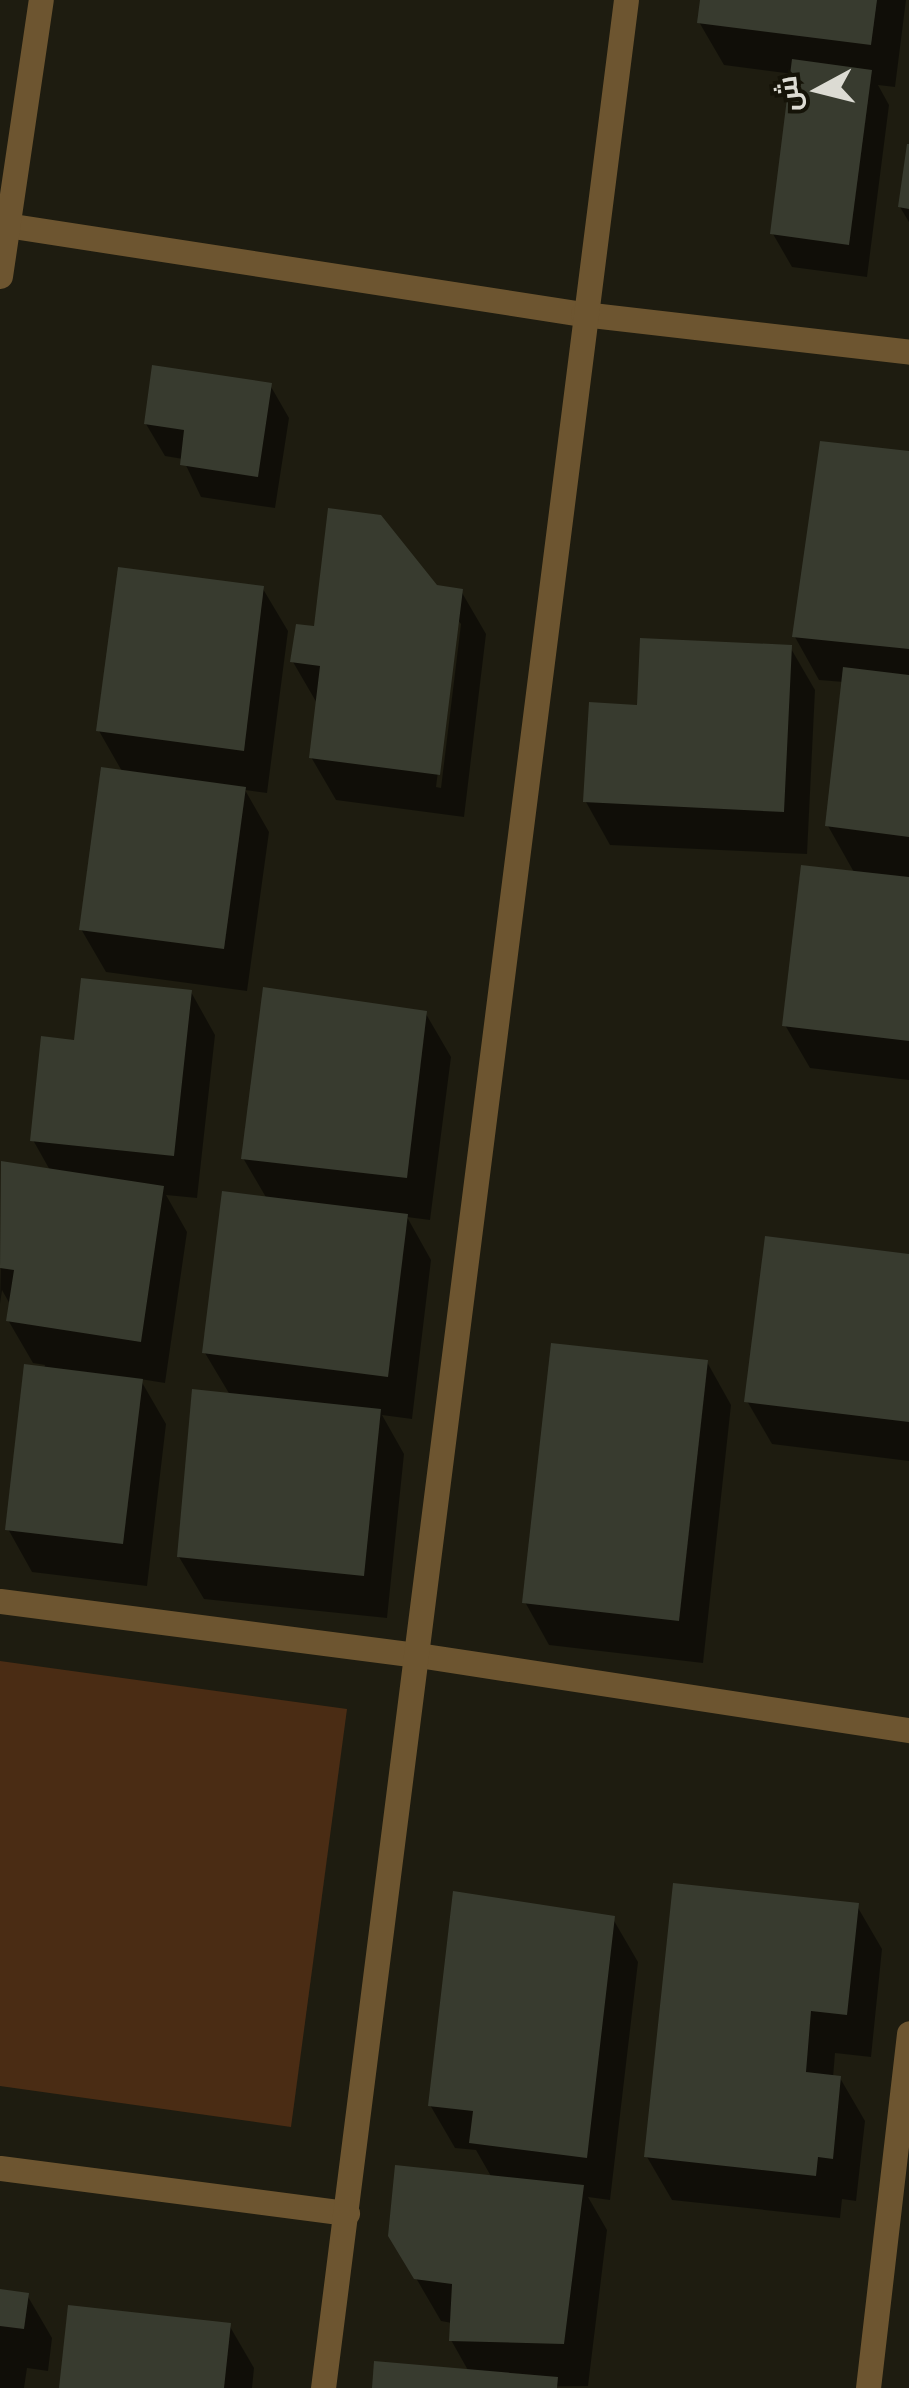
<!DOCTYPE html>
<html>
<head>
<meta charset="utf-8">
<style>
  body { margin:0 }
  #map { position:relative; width:909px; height:2388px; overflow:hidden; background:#1e1c10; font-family:"Libre Baskerville",Cairo,serif }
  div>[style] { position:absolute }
  .green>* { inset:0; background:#4a2c14 }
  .shadow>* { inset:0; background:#0007 }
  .building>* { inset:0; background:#383b2f }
  .minor>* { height:25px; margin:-12.5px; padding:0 12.5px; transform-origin:12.5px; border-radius:12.5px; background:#6d5530 }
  span { translate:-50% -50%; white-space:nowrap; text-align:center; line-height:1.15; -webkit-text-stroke:10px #151308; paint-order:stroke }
  .north { position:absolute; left:769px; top:40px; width:100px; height:100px; -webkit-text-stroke:8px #151308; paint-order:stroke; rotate:263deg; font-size:28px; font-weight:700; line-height:40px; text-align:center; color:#dcdbd3 }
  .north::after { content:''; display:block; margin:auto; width:35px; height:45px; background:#dcdbd3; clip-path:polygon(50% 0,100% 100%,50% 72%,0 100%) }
</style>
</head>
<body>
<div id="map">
  <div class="green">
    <i style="clip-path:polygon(0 1661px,347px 1709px,291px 2127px,0 2086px)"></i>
  </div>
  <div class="shadow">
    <i style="clip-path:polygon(702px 0,906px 0,895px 87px,878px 85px,889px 105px,867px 277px,792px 267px,773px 234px,793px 74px,724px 65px,699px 22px)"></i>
    <i style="clip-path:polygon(909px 146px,909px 222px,900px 207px)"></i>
    <i style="clip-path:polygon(270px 385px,289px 418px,275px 508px,201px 497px,183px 459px,165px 456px,146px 424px)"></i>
    <i style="clip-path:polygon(909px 454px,909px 1080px,810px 1068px,785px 1025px,855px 874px,828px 826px,844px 682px,819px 680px,795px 637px)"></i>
    <i style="clip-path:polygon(evenodd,436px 588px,461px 591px,486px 634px,464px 817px,336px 800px,311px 757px,318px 705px,293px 662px,316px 629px,436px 588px,457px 619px,461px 624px,441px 788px,436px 787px,457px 619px)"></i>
    <i style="clip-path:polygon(263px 589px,288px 631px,267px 793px,245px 790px,269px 832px,247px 991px,106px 972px,81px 929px,123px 773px,99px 731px)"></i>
    <i style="clip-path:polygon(790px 647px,815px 690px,807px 854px,610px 845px,586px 802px,639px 707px)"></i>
    <i style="clip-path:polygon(191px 992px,215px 1035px,197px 1198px,166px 1195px,187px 1232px,165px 1383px,140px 1379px,166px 1424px,147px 1586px,32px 1572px,8px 1529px,45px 1365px,33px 1363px,8px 1320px,11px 1306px,2px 1290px,0 1304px,3px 1164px,51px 1172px,33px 1140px,77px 1042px)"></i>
    <i style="clip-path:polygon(426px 1014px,451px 1057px,430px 1220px,407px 1217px,431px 1260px,412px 1419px,382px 1415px,404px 1454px,387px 1618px,204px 1599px,179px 1557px,230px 1395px,205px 1353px,267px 1199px,243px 1158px)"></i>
    <i style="clip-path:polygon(909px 1256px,909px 1461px,772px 1444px,747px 1401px)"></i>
    <i style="clip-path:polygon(707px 1362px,731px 1405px,703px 1663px,549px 1645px,525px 1602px)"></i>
    <i style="clip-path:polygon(857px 1906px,882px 1949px,871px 2057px,835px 2053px,833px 2078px,840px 2078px,865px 2121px,856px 2201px,842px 2199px,840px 2218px,672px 2200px,647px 2157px)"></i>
    <i style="clip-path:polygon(613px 1919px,638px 1962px,610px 2200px,588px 2197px,607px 2230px,588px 2386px,374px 2388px,469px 2372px,451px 2340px,452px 2323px,441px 2321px,391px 2235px,492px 2178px,476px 2150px,455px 2148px,430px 2105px)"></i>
    <i style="clip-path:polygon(0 2292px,27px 2295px,52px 2338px,48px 2371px,27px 2368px,24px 2388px,0 2388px)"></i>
    <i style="clip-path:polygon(229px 2325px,254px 2368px,252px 2388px,62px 2388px)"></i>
  </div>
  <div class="building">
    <i style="clip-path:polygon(700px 0,877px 0,871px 45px,697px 23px)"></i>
    <i style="clip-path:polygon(792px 59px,872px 70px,849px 245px,770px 234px)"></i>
    <i style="clip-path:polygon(907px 144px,909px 144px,909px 209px,898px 207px)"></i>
    <i style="clip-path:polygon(152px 365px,272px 383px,258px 477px,180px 465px,184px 430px,144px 424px)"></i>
    <i style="clip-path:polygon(820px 441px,909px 451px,909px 649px,792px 637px)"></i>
    <i style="clip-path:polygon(328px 508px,381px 515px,437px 585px,463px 589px,440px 775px,309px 758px,320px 666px,290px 662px,296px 624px,314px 626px)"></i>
    <i style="clip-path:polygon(118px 567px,264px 586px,244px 751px,96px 731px)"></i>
    <i style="clip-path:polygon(640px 638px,792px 645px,784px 812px,583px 802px,589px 702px,637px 705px)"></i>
    <i style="clip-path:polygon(843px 667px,909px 675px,909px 837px,825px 826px)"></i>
    <i style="clip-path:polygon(101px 767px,246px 787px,224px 949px,79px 930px)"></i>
    <i style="clip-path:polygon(801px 865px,909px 877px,909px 1041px,782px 1026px)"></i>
    <i style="clip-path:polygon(81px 978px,192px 990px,174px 1156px,30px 1141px,41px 1036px,74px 1040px)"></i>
    <i style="clip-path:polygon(263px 987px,427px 1011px,407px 1178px,241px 1159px)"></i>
    <i style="clip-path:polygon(1px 1161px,164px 1186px,141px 1342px,6px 1321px,14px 1270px,0 1268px)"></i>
    <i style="clip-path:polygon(222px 1191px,408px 1214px,388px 1377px,202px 1353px)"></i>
    <i style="clip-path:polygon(765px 1236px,909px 1254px,909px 1422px,744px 1402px)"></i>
    <i style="clip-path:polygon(551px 1343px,708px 1360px,679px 1621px,522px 1603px)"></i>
    <i style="clip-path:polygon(24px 1364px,143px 1379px,123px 1544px,5px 1530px)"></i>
    <i style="clip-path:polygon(192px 1389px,381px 1409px,364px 1576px,177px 1557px)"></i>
    <i style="clip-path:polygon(673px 1883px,859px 1903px,847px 2015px,811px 2011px,806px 2072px,841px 2076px,833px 2159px,818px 2157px,816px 2176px,644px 2157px)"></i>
    <i style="clip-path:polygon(453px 1891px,615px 1916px,587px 2158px,469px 2143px,473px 2111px,428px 2106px)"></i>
    <i style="clip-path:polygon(395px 2165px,584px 2185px,564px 2344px,449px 2341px,452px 2284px,414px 2279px,388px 2236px)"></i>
    <i style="clip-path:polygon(0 2289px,29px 2293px,24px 2329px,0 2326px)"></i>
    <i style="clip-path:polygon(68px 2305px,231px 2323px,224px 2388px,59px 2388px)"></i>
    <i style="clip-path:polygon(374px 2361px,558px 2377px,557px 2388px,372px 2388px)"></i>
  </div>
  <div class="minor">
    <i style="left:0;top:224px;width:590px;rotate:8.78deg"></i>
    <i style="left:583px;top:314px;width:328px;rotate:6.6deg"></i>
    <i style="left:0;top:276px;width:279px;rotate:-81.6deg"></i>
    <i style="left:0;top:1601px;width:421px;rotate:7.4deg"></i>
    <i style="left:418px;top:1655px;width:497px;rotate:8.7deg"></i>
    <i style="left:0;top:2168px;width:350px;rotate:7.4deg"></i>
    <i style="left:323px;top:2388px;width:2407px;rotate:-82.77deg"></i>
    <i style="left:868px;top:2388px;width:357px;rotate:-83.4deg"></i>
  </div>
  <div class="north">ش</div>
</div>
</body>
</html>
